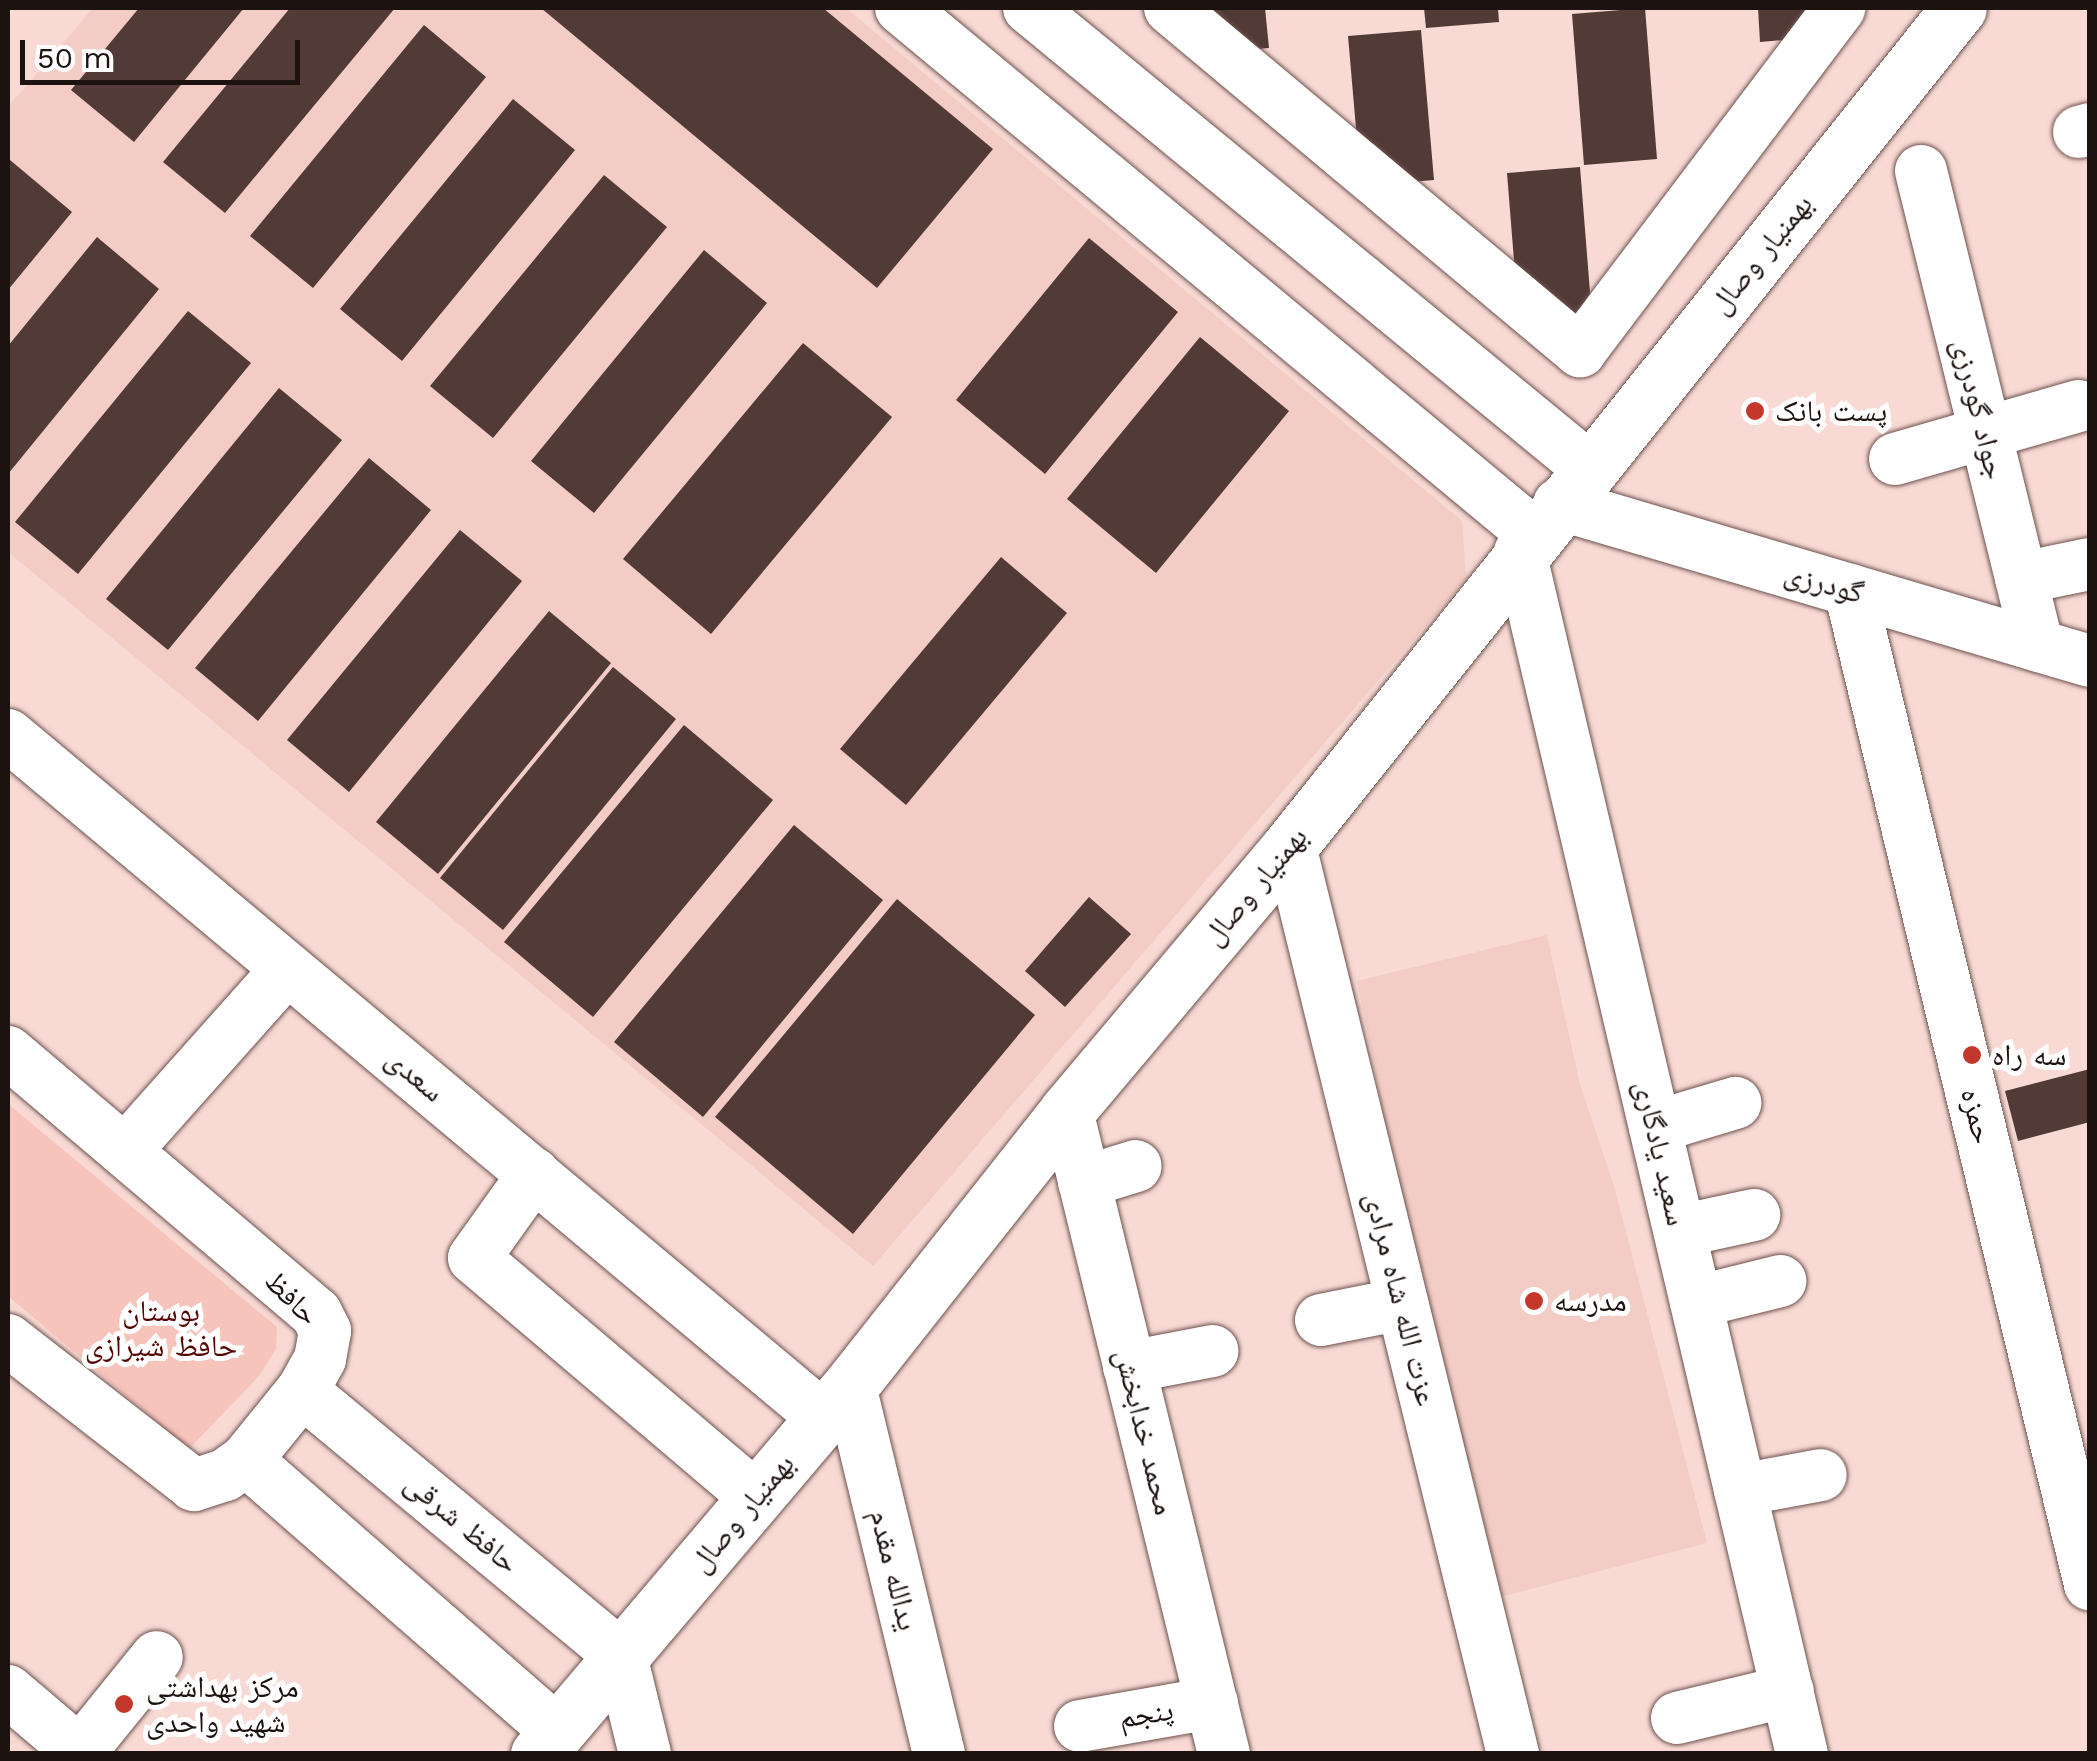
<!DOCTYPE html>
<html>
<head>
<meta charset="utf-8">
<style>
  body { margin:0 }
  #map { position:relative; width:2097px; height:1761px; overflow:hidden; background:#f8d9d4; font-family:"Work Sans","Noto Naskh Arabic",sans-serif }
  div>[style] { position:absolute }
  .built>* { inset:0; background:#f2ccc5 }
  .green>* { inset:0; background:#f7c4bc }
  .building>* { inset:0; background:#523a36 }
  .roads { filter:drop-shadow(0 0 2px #6c524e) drop-shadow(0 0 2px #6c524e) }
  .minor>* { height:52px; margin:-26px; padding:0 26px; transform-origin:26px; border-radius:26px; background:#fff }
  .major>* { height:55px; margin:-27.5px; padding:0 27.5px; transform-origin:27.5px; border-radius:27.5px; background:#fff }
  .dots>* { width:28px; height:28px; translate:-50% -50%; box-sizing:border-box; border:5px solid #fff; border-radius:50% }
  span { translate:-50% -50%; white-space:nowrap; text-align:center; line-height:1.15; -webkit-text-stroke:10px #fff; paint-order:stroke }
  .street-label { font-size:30px; color:#1c1210 }
  .poi-label { font-size:30px; color:#1c1210 }
  .left { translate:0 -50%; text-align:left }
  .park-label { font-size:30px; color:#540604 }
  .frame { position:absolute; inset:0; border:10px solid #1c1210; pointer-events:none }
  .scale { position:absolute; left:20px; top:40px; width:280px; height:45px; box-sizing:border-box; border:5px solid #1c1210; border-top:0; padding-left:12px; font-size:30px; line-height:35px; white-space:nowrap; color:#1c1210; -webkit-text-stroke:8px #fff; paint-order:stroke }
</style>
</head>
<body>
<div id="map">
  <div class="built">
    <i style="clip-path:polygon(93px 8px,846px 8px,1462px 521px,1466px 579px,873px 1266px,8px 552px,8px 107px)"></i>
    <i style="clip-path:polygon(1547px 935px,1580px 1085px,1614px 1186px,1707px 1543px,1500px 1597px,1408px 1237px,1357px 981px)"></i>
  </div>
  <div class="green">
    <i style="clip-path:polygon(8px 1104px,277px 1327px,276px 1349px,259px 1376px,189px 1449px,8px 1296px)"></i>
  </div>
  <div class="building">
    <i style="clip-path:polygon(139px 8px,244px 8px,134px 142px,71px 90px)"></i>
    <i style="clip-path:polygon(290px 8px,395px 8px,225px 213px,163px 162px)"></i>
    <i style="clip-path:polygon(541px 8px,823px 8px,993px 149px,877px 288px)"></i>
    <i style="clip-path:polygon(1192px 8px,1265px 8px,1269px 48px,1196px 54px)"></i>
    <i style="clip-path:polygon(1424px 8px,1498px 8px,1499px 22px,1426px 28px)"></i>
    <i style="clip-path:polygon(1645px 8px,1657px 159px,1584px 165px,1572px 14px)"></i>
    <i style="clip-path:polygon(1758px 8px,1831px 8px,1833px 36px,1760px 42px)"></i>
    <i style="clip-path:polygon(424px 25px,486px 77px,313px 288px,250px 236px)"></i>
    <i style="clip-path:polygon(1421px 30px,1434px 180px,1361px 186px,1348px 36px)"></i>
    <i style="clip-path:polygon(513px 99px,575px 150px,402px 361px,340px 309px)"></i>
    <i style="clip-path:polygon(10px 160px,72px 212px,8px 290px,8px 163px)"></i>
    <i style="clip-path:polygon(1580px 167px,1592px 317px,1519px 323px,1507px 173px)"></i>
    <i style="clip-path:polygon(604px 175px,667px 227px,493px 438px,430px 386px)"></i>
    <i style="clip-path:polygon(97px 237px,159px 289px,8px 474px,8px 346px)"></i>
    <i style="clip-path:polygon(1089px 238px,1178px 312px,1045px 474px,956px 400px)"></i>
    <i style="clip-path:polygon(704px 250px,767px 303px,594px 513px,531px 461px)"></i>
    <i style="clip-path:polygon(188px 311px,251px 363px,78px 574px,15px 522px)"></i>
    <i style="clip-path:polygon(1200px 337px,1289px 411px,1156px 573px,1067px 499px)"></i>
    <i style="clip-path:polygon(803px 343px,892px 417px,711px 634px,623px 559px)"></i>
    <i style="clip-path:polygon(279px 388px,342px 440px,168px 650px,106px 599px)"></i>
    <i style="clip-path:polygon(369px 458px,431px 510px,258px 721px,195px 668px)"></i>
    <i style="clip-path:polygon(460px 530px,522px 581px,349px 792px,287px 740px)"></i>
    <i style="clip-path:polygon(1001px 557px,1067px 613px,906px 805px,840px 749px)"></i>
    <i style="clip-path:polygon(549px 611px,611px 663px,438px 874px,376px 822px)"></i>
    <i style="clip-path:polygon(613px 667px,676px 719px,503px 930px,440px 878px)"></i>
    <i style="clip-path:polygon(684px 725px,773px 800px,593px 1017px,504px 942px)"></i>
    <i style="clip-path:polygon(794px 825px,883px 900px,703px 1117px,614px 1042px)"></i>
    <i style="clip-path:polygon(1089px 897px,1131px 934px,1065px 1007px,1025px 971px)"></i>
    <i style="clip-path:polygon(897px 899px,1035px 1015px,853px 1234px,715px 1117px)"></i>
    <i style="clip-path:polygon(2090px 1069px,2090px 1122px,2018px 1141px,2005px 1091px)"></i>
  </div>
  <div class="roads">
    <div class="minor">
      <i style="left:901px;top:8px;width:823px;rotate:39.73deg"></i>
      <i style="left:1029px;top:8px;width:725px;rotate:39.4deg"></i>
      <i style="left:1170px;top:8px;width:535px;rotate:39.92deg"></i>
      <i style="left:1580px;top:351px;width:430px;rotate:-52.9deg"></i>
      <i style="left:2079px;top:132px;width:11px;rotate:-15deg"></i>
      <i style="left:1921px;top:171px;width:489px;rotate:76.2deg"></i>
      <i style="left:1895px;top:459px;width:191px;rotate:-16.1deg"></i>
      <i style="left:1559px;top:504px;width:554px;rotate:16.47deg"></i>
      <i style="left:1520px;top:552px;width:1235px;rotate:76.8deg"></i>
      <i style="left:2021px;top:578px;width:70px;rotate:-11.5deg"></i>
      <i style="left:1850px;top:590px;width:1023px;rotate:76.43deg"></i>
      <i style="left:8px;top:735px;width:1061px;rotate:39.92deg"></i>
      <i style="left:1290px;top:846px;width:935px;rotate:76.2deg"></i>
      <i style="left:8px;top:1052px;width:404px;rotate:40.3deg"></i>
      <i style="left:316px;top:1313px;width:20px;rotate:63deg"></i>
      <i style="left:325px;top:1331px;width:28px;rotate:100deg"></i>
      <i style="left:320px;top:1359px;width:37px;rotate:119deg"></i>
      <i style="left:302px;top:1391px;width:89px;rotate:129.1deg"></i>
      <i style="left:246px;top:1460px;width:26px;rotate:144deg"></i>
      <i style="left:225px;top:1475px;width:33px;rotate:162deg"></i>
      <i style="left:194px;top:1485px;width:236px;rotate:-142.1deg"></i>
      <i style="left:1067px;top:1111px;width:662px;rotate:76.28deg"></i>
      <i style="left:1655px;top:1127px;width:84px;rotate:-16.7deg"></i>
      <i style="left:125px;top:1151px;width:244px;rotate:-48.3deg"></i>
      <i style="left:534px;top:1174px;width:103px;rotate:125.5deg"></i>
      <i style="left:474px;top:1258px;width:370px;rotate:40.3deg"></i>
      <i style="left:1084px;top:1182px;width:54px;rotate:-17.1deg"></i>
      <i style="left:1680px;top:1231px;width:76px;rotate:-12.2deg"></i>
      <i style="left:1696px;top:1302px;width:87px;rotate:-14deg"></i>
      <i style="left:1321px;top:1320px;width:83px;rotate:-11.2deg"></i>
      <i style="left:1129px;top:1367px;width:85px;rotate:-10.9deg"></i>
      <i style="left:850px;top:1386px;width:379px;rotate:76.4deg"></i>
      <i style="left:302px;top:1391px;width:415px;rotate:39.7deg"></i>
      <i style="left:621px;top:1656px;width:101px;rotate:76.2deg"></i>
      <i style="left:246px;top:1460px;width:414px;rotate:41.1deg"></i>
      <i style="left:1740px;top:1490px;width:82px;rotate:-10.5deg"></i>
      <i style="left:8px;top:1691px;width:97px;rotate:40.4deg"></i>
      <i style="left:1677px;top:1718px;width:114px;rotate:-13.7deg"></i>
      <i style="left:1080px;top:1726px;width:134px;rotate:-9.9deg"></i>
      <i style="left:80px;top:1752px;width:122px;rotate:-51deg"></i>
    </div>
    <div class="major">
      <i style="left:538px;top:1754px;width:482px;rotate:-49.7deg"></i>
      <i style="left:850px;top:1386px;width:350px;rotate:-51.7deg"></i>
      <i style="left:1067px;top:1111px;width:346px;rotate:-49.9deg"></i>
      <i style="left:1290px;top:846px;width:1072px;rotate:-51.4deg"></i>
    </div>
  </div>
  <div class="dots">
    <i style="left:1755px;top:411px;background:#c4372b"></i>
    <i style="left:1972px;top:1055px;background:#c4372b"></i>
    <i style="left:1534px;top:1301px;background:#c4372b"></i>
    <i style="left:124px;top:1704px;background:#c4372b"></i>
  </div>
  <div class="street-label">
    <span style="left:1761px;top:254px;rotate:-51deg">بهمنیار وصال</span>
    <span style="left:1979px;top:409px;rotate:76deg">جواد گودرزی</span>
    <span style="left:1824px;top:583px;rotate:16deg">گودرزی</span>
    <span style="left:1255px;top:886px;rotate:-50deg">بهمنیار وصال</span>
    <span style="left:415px;top:1075px;rotate:40deg">سعدی</span>
    <span style="left:1977px;top:1116px;rotate:76deg">حمزه</span>
    <span style="left:1661px;top:1153px;rotate:77deg">سعید یادگاری</span>
    <span style="left:292px;top:1298px;rotate:45deg">حافظ</span>
    <span style="left:1401px;top:1299px;rotate:76deg">عزت الله شاه مرادی</span>
    <span style="left:1145px;top:1432px;rotate:76deg">محمد خدابخش</span>
    <span style="left:742px;top:1513px;rotate:-50deg">بهمنیار وصال</span>
    <span style="left:462px;top:1523px;rotate:40deg">حافظ شرقی</span>
    <span style="left:894px;top:1570px;rotate:76deg">یدالله مقدم</span>
    <span style="left:1146px;top:1714px;rotate:-10deg">پنجم</span>
  </div>
  <div class="poi-label">
    <span class="left" style="left:1775px;top:411px">پست بانک</span>
    <span class="left" style="left:1992px;top:1055px">سه راه</span>
    <span class="left" style="left:1554px;top:1301px">مدرسه</span>
    <span class="left" style="left:146px;top:1704px">مرکز بهداشتی<br>شهید واحدی</span>
  </div>
  <div class="park-label">
    <span style="left:161px;top:1328px">بوستان<br>حافظ شیرازی</span>
  </div>
  <div class="frame"></div>
  <div class="scale">50 m</div>
</div>
</body>
</html>
